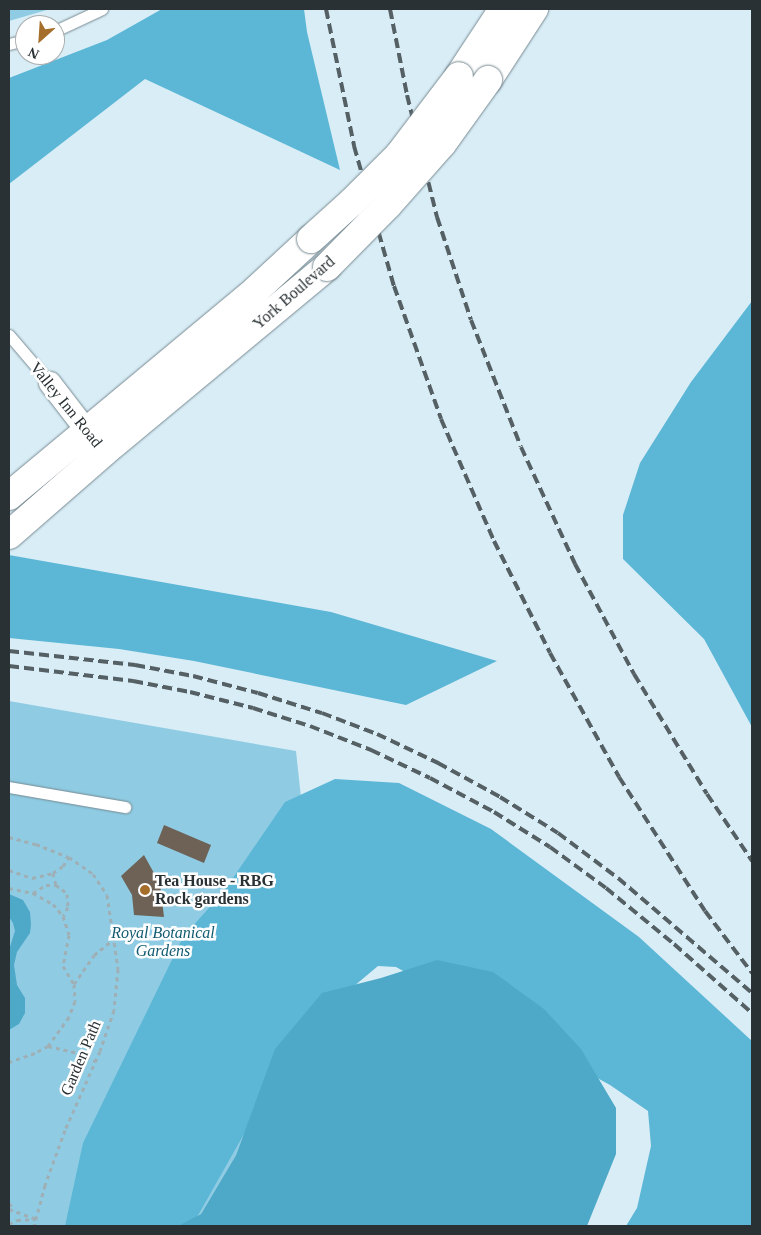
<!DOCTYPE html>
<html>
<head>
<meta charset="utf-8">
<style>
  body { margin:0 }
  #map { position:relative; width:761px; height:1235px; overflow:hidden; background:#d9edf6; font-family:Georgia,serif }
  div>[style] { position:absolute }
  .green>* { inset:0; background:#8fcce3 }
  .forest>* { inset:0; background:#5cb6d6 }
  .water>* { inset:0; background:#4ea9c8 }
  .building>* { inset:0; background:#6e6256 }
  .path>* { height:3px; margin-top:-1.5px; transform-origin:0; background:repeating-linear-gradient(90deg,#9fafb6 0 4px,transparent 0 8px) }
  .roads { filter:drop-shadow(0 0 1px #788a92) drop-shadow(0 0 1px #788a92) }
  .lane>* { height:11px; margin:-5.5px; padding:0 5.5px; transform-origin:5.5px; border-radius:5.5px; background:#fff }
  .street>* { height:22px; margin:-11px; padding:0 11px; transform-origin:11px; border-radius:11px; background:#fff }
  .primary>* { height:28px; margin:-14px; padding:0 14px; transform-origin:14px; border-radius:14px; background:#fff }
  .rail>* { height:4px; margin-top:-2px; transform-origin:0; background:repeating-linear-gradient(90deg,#556064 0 10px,transparent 0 15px) }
  .bridges { filter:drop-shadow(0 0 1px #788a92) drop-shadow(0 0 1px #788a92) }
  .primary-bridge>* { height:28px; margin:-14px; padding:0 14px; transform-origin:14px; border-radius:14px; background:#fff }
  .dots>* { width:14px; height:14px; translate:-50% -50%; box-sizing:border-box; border:2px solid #fff; border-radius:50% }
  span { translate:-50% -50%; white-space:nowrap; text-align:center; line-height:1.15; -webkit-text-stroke:5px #fff; paint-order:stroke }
  .street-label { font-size:16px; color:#293134 }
  .poi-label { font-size:16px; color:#293134; font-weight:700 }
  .left { translate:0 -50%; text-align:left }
  .park-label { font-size:16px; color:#125b72; font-style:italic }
  .frame { position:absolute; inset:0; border:10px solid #293134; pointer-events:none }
  .north { position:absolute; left:15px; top:15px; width:50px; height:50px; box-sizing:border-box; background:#fff; border:1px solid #a9adae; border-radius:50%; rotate:206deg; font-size:14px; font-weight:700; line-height:20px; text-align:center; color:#293134 }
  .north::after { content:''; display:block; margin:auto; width:18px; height:22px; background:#a66e2b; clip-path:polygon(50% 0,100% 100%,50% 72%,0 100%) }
</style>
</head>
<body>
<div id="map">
  <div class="green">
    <i style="clip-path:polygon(9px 9px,50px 9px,9px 21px)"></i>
    <i style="clip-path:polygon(9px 701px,296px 751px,322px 993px,275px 1049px,236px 1155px,201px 1214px,178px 1226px,9px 1226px)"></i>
  </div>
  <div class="forest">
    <i style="clip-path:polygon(162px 9px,304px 9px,307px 32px,340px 170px,145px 79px,9px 184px,9px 78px,107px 40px)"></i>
    <i style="clip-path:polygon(752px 301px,752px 727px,704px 639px,623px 559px,623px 515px,640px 463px,691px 382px)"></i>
    <i style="clip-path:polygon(9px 555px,331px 612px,497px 661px,406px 705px,194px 661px,119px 649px,9px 638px)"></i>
    <i style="clip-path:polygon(335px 779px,399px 783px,491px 829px,639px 937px,752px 1041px,752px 1226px,626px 1226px,637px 1208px,651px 1146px,648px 1111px,610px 1085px,396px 967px,378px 966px,304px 1028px,192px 1226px,65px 1226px,83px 1143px,183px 937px,224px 891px,285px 802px)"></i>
  </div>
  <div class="water">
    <i style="clip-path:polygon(9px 894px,23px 900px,30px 912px,31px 925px,30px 933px,17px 952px,14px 965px,17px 985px,25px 998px,25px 1013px,19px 1024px,9px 1030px,9px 950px,15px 931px,13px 923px,9px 917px)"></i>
    <i style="clip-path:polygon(437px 960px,493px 972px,544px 1009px,581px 1049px,616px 1108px,616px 1154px,587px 1226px,178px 1226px,201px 1214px,236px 1155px,275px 1049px,322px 993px,381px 978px)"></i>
  </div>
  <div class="building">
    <i style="clip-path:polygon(164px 825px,211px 845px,204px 863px,157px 843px)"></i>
    <i style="clip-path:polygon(144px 855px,160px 884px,164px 917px,134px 915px,132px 895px,121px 876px)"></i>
  </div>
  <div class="path">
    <i style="left:9px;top:837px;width:28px;rotate:15deg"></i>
    <i style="left:36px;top:844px;width:35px;rotate:22deg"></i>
    <i style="left:69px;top:857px;width:29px;rotate:35deg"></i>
    <i style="left:93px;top:874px;width:25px;rotate:56deg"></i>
    <i style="left:107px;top:895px;width:75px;rotate:81.5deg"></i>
    <i style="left:118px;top:969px;width:41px;rotate:95.6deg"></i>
    <i style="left:114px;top:1010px;width:43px;rotate:108.9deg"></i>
    <i style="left:100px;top:1051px;width:86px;rotate:113.9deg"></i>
    <i style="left:65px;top:1130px;width:59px;rotate:110deg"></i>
    <i style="left:45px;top:1185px;width:42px;rotate:105deg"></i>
    <i style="left:9px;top:870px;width:24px;rotate:19deg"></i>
    <i style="left:32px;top:878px;width:22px;rotate:-13deg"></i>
    <i style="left:53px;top:873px;width:12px;rotate:-35deg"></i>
    <i style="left:63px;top:866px;width:11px;rotate:-56deg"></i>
    <i style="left:53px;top:873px;width:12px;rotate:76deg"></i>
    <i style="left:9px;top:888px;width:25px;rotate:12deg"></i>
    <i style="left:33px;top:893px;width:23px;rotate:29deg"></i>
    <i style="left:53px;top:904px;width:16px;rotate:50deg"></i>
    <i style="left:63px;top:916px;width:20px;rotate:72deg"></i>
    <i style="left:69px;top:935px;width:32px;rotate:101deg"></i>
    <i style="left:63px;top:966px;width:21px;rotate:59deg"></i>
    <i style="left:74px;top:984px;width:17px;rotate:87deg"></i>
    <i style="left:75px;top:1001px;width:17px;rotate:111deg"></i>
    <i style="left:69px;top:1017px;width:36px;rotate:126deg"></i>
    <i style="left:48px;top:1046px;width:15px;rotate:152deg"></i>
    <i style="left:35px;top:1053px;width:28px;rotate:161deg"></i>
    <i style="left:33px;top:893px;width:15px;rotate:-32deg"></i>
    <i style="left:46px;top:885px;width:10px"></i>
    <i style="left:56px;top:885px;width:7px;rotate:34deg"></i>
    <i style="left:62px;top:889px;width:7px;rotate:45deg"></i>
    <i style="left:67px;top:894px;width:13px;rotate:86deg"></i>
    <i style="left:68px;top:907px;width:10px;rotate:119deg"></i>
    <i style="left:74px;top:984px;width:35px;rotate:-55deg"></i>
    <i style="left:94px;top:955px;width:27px;rotate:-39deg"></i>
    <i style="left:48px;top:1046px;width:32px;rotate:13deg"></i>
    <i style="left:79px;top:1053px;width:18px;rotate:27deg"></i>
    <i style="left:9px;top:1203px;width:8px;rotate:50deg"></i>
    <i style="left:9px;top:1209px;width:29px;rotate:20deg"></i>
    <i style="left:9px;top:1224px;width:9px;rotate:-27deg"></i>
    <i style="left:17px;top:1220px;width:19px;rotate:-3deg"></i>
  </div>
  <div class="roads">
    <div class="lane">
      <i style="left:55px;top:31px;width:52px;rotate:-25.1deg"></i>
      <i style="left:9px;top:44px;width:16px;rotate:-14deg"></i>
      <i style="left:9px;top:335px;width:63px;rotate:49.5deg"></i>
      <i style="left:9px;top:787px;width:118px;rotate:9.8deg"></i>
    </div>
    <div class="street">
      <i style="left:50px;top:383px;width:77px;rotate:52.4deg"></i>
    </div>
    <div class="primary">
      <i style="left:459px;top:76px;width:80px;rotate:-56.7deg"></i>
      <i style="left:488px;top:80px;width:85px;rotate:-57.1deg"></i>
      <i style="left:9px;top:496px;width:322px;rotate:-39.8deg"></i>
      <i style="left:256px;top:290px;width:75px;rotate:-42.8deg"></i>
      <i style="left:9px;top:535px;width:126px;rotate:-41.1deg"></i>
      <i style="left:104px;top:452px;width:290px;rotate:-39.7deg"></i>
    </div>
  </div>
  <div class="rail">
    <i style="left:326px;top:9px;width:140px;rotate:78.4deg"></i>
    <i style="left:354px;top:146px;width:146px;rotate:74.1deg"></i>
    <i style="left:394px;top:286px;width:141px;rotate:70.5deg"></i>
    <i style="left:441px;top:419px;width:133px;rotate:66.5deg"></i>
    <i style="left:494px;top:541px;width:125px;rotate:63.4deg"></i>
    <i style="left:550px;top:653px;width:142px;rotate:60.9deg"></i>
    <i style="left:619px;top:777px;width:159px;rotate:57.3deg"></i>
    <i style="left:705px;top:911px;width:78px;rotate:52.8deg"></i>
    <i style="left:390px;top:9px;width:88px;rotate:78.8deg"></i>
    <i style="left:407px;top:95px;width:126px;rotate:76.2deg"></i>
    <i style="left:437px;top:217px;width:108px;rotate:71.7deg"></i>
    <i style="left:471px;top:320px;width:136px;rotate:68.5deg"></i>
    <i style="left:521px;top:447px;width:129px;rotate:65.2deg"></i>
    <i style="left:575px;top:564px;width:125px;rotate:61.8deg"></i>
    <i style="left:634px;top:674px;width:140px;rotate:58.7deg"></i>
    <i style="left:707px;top:794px;width:81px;rotate:56.1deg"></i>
    <i style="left:9px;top:651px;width:127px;rotate:6.3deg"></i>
    <i style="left:135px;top:665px;width:59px;rotate:10.7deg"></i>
    <i style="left:193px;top:676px;width:67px;rotate:14.7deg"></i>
    <i style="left:258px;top:693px;width:67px;rotate:17.4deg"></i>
    <i style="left:322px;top:713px;width:59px;rotate:20.9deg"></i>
    <i style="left:377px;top:734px;width:68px;rotate:25.4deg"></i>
    <i style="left:438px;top:763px;width:71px;rotate:28.7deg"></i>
    <i style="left:500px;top:797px;width:68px;rotate:31.8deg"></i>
    <i style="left:558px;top:833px;width:75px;rotate:36.9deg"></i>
    <i style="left:618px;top:878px;width:177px;rotate:40.6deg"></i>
    <i style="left:9px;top:666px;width:125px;rotate:6.9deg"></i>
    <i style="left:133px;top:681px;width:58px;rotate:10.9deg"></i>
    <i style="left:190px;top:692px;width:65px;rotate:14.3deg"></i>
    <i style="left:253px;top:708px;width:60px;rotate:17.5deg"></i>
    <i style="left:310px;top:726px;width:66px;rotate:21.5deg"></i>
    <i style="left:371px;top:750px;width:65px;rotate:25.4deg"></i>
    <i style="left:430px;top:778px;width:72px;rotate:28deg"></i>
    <i style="left:494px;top:812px;width:66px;rotate:32deg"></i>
    <i style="left:550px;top:847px;width:69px;rotate:36.2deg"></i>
    <i style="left:606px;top:888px;width:88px;rotate:39.5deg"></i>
    <i style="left:674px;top:944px;width:104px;rotate:41.5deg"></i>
  </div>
  <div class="bridges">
    <div class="primary-bridge">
      <i style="left:311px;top:239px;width:55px;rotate:-42.1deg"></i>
      <i style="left:352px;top:202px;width:66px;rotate:-45deg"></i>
      <i style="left:399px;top:155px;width:99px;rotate:-52.8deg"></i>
      <i style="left:327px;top:267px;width:87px;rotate:-45.5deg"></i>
      <i style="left:388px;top:205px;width:81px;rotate:-48.5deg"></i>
      <i style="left:442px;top:144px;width:79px;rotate:-54.3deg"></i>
    </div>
  </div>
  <div class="dots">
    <i style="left:145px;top:890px;background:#a66e2b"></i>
  </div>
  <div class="street-label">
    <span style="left:294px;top:293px;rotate:-41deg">York Boulevard</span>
    <span style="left:66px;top:405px;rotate:51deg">Valley Inn Road</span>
    <span style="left:81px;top:1058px;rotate:-67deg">Garden Path</span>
  </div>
  <div class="poi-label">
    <span class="left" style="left:155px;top:890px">Tea House - RBG<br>Rock gardens</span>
  </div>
  <div class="park-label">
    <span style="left:163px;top:942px">Royal Botanical<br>Gardens</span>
  </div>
  <div class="frame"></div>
  <div class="north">N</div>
</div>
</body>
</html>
